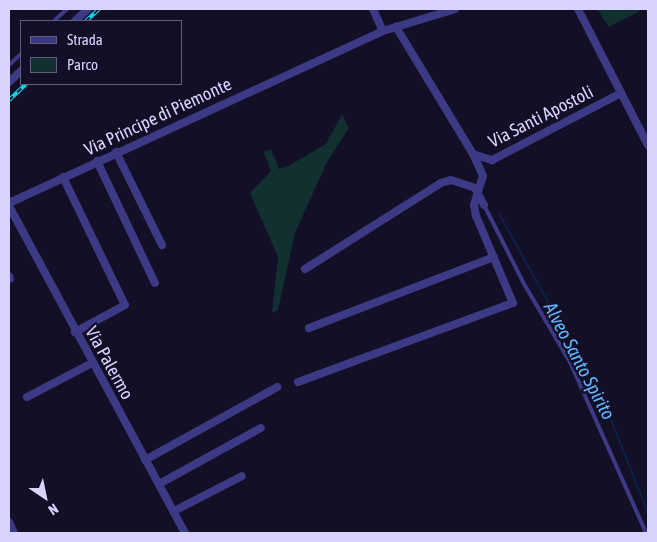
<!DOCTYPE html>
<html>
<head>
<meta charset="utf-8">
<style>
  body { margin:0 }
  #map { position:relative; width:657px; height:542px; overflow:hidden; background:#130f26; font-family:"Asap Condensed",sans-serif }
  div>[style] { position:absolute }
  .green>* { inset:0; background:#12302f }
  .stream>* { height:2px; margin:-1px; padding:0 1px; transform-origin:1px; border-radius:1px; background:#0c2248 }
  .service>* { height:4px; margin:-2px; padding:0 2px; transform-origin:2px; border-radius:2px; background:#3d3a85 }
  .minor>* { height:8px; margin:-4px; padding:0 4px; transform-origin:4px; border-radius:4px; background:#3d3a85 }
  .rail>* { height:4px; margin-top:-2px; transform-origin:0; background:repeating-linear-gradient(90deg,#130f26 0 5.5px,#00e5ff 0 11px); box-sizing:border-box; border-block:1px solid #00e5ff }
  span { translate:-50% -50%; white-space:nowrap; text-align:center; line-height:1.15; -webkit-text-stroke:5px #130f26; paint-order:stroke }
  .street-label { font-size:18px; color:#d9d4ff }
  .water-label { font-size:19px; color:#62b6ff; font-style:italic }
  .frame { position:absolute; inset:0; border:10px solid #d9d4ff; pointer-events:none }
  .legend { position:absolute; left:20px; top:20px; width:162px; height:65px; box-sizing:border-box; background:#130f26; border:1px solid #625e7d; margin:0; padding:6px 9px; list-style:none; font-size:15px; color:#d9d4ff }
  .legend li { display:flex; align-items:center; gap:10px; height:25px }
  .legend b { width:25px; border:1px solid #625e7d }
  .north { position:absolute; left:20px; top:472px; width:50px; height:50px; -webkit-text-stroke:4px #130f26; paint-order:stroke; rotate:146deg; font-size:14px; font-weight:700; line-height:20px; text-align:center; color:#d9d4ff }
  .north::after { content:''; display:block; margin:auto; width:18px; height:22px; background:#d9d4ff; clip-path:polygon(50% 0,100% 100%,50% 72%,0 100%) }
</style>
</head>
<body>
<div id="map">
  <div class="green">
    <i style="clip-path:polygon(597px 9px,636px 9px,640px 11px,609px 27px)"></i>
    <i style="clip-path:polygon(342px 114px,349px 128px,327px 162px,295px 233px,278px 310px,272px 313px,278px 257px,250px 193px,271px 171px,264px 152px,271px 149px,279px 169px,288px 166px,326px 144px)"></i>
  </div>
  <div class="stream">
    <i style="left:499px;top:214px;width:215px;rotate:60.8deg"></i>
    <i style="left:604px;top:402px;width:119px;rotate:68.4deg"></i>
  </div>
  <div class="service">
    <i style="left:54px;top:21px;width:18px;rotate:-43deg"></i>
    <i style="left:9px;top:65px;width:16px;rotate:-43deg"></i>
    <i style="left:484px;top:205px;width:86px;rotate:63.1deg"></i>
    <i style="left:523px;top:282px;width:93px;rotate:59.6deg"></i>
    <i style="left:570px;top:362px;width:187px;rotate:66deg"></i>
  </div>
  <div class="minor">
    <i style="left:373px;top:9px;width:24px;rotate:66deg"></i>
    <i style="left:578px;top:9px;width:153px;rotate:62.8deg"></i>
    <i style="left:75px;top:21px;width:18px;rotate:-43deg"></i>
    <i style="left:9px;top:82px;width:16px;rotate:-43deg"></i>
    <i style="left:116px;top:152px;width:104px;rotate:63.7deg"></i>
    <i style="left:473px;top:154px;width:20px;rotate:18deg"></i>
    <i style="left:492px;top:160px;width:145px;rotate:-27.4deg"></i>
    <i style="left:97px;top:161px;width:135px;rotate:64.6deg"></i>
    <i style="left:63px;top:177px;width:142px;rotate:64.2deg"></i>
    <i style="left:125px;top:305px;width:57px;rotate:151.6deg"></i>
    <i style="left:9px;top:203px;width:412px;rotate:-24.7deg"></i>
    <i style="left:383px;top:31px;width:75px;rotate:-17deg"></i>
    <i style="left:9px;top:206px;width:371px;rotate:61.7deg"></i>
    <i style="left:305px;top:269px;width:161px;rotate:-32.3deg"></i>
    <i style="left:441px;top:183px;width:10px;rotate:-17deg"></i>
    <i style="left:451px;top:180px;width:25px;rotate:18deg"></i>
    <i style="left:475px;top:188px;width:19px;rotate:62deg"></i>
    <i style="left:9px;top:276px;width:3px;rotate:72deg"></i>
    <i style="left:309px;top:328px;width:198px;rotate:-21deg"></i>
    <i style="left:298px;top:382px;width:229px;rotate:-20.2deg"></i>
    <i style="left:513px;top:303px;width:95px;rotate:-113deg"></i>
    <i style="left:476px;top:216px;width:11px;rotate:-100deg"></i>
    <i style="left:474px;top:205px;width:30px;rotate:-73deg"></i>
    <i style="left:483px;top:176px;width:24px;rotate:-114deg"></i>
    <i style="left:473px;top:154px;width:149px;rotate:-121.2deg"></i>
    <i style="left:27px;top:397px;width:73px;rotate:-27.6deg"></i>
    <i style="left:145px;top:460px;width:151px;rotate:-28.9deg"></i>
    <i style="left:159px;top:484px;width:116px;rotate:-28.8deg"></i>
    <i style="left:174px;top:511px;width:76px;rotate:-27.2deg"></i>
    <i style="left:9px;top:522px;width:12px;rotate:66deg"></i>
  </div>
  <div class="rail">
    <i style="left:86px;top:21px;width:18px;rotate:-43deg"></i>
    <i style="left:9px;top:100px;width:23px;rotate:-43deg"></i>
  </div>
  <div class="street-label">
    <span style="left:158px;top:117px;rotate:-25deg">Via Principe di Piemonte</span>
    <span style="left:541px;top:117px;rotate:-27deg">Via Santi Apostoli</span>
    <span style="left:109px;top:363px;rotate:61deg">Via Palermo</span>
  </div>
  <div class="water-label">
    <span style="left:579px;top:361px;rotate:62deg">Alveo Santo Spirito</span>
  </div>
  <div class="frame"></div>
  <ul class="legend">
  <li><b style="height:6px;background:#3d3a85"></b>Strada</li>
  <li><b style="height:14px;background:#12302f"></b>Parco</li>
  </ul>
  <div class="north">N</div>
</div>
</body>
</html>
